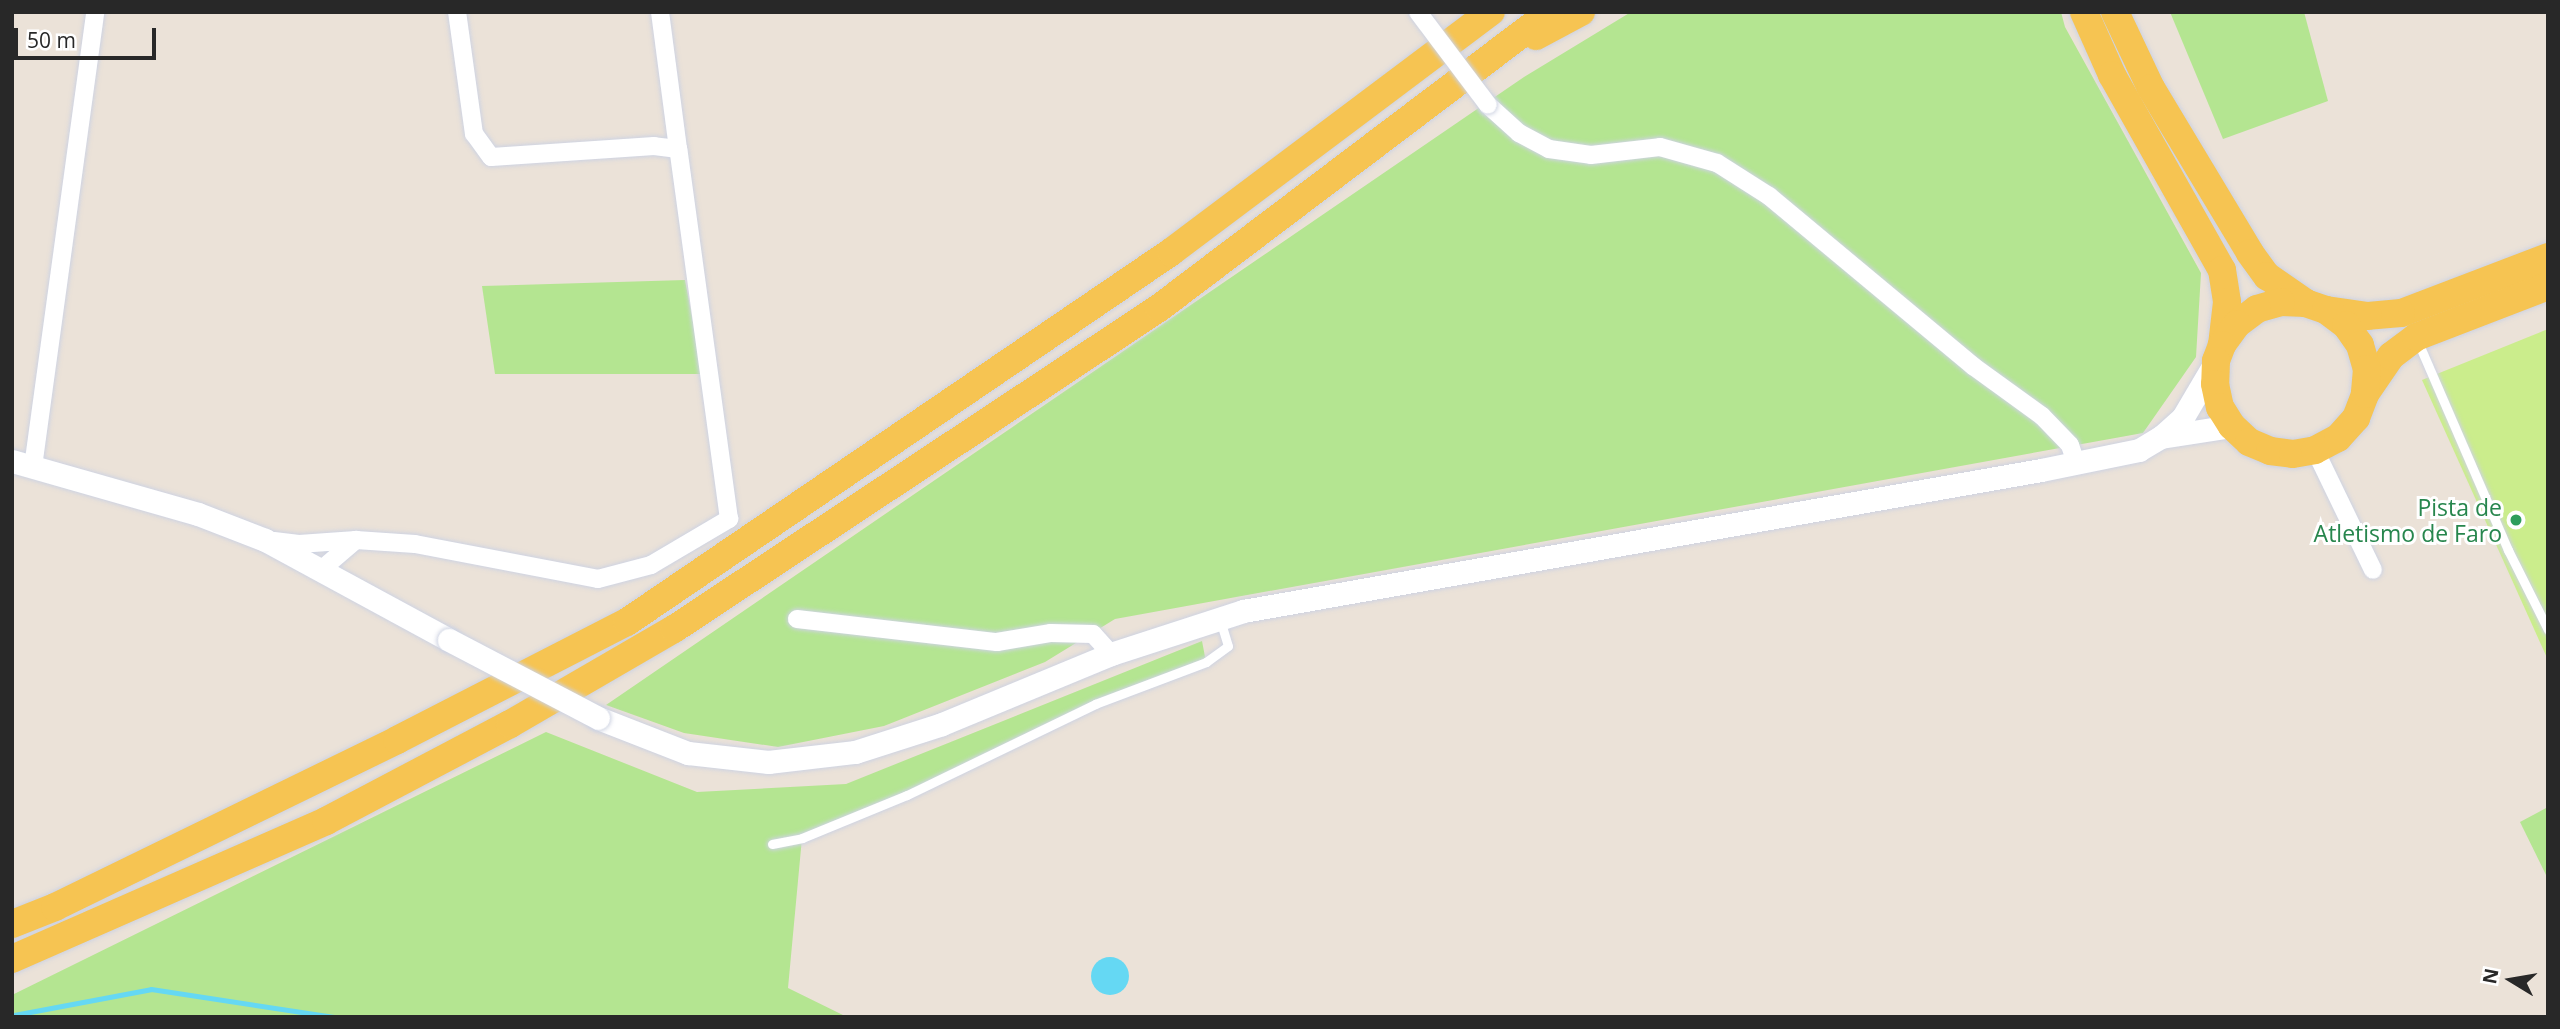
<!DOCTYPE html>
<html>
<head>
<meta charset="utf-8">
<style>
  body { margin:0 }
  #map { position:relative; width:2560px; height:1029px; overflow:hidden; background:#ebe2d8; font-family:"Open Sans",sans-serif }
  div>[style] { position:absolute }
  .green>* { inset:0; background:#b4e591 }
  .pitch>* { inset:0; background:#cbed8c }
  .water>* { inset:0; background:#65d8f3 }
  .round { border-radius:50% }
  .stream>* { height:5px; margin:-2.5px; padding:0 2.5px; transform-origin:2.5px; border-radius:2.5px; background:#65d8f3 }
  .roads { filter:drop-shadow(0 0 2px #ced3e2) drop-shadow(0 0 2px #ced3e2) }
  .service>* { height:9px; margin:-4.5px; padding:0 4.5px; transform-origin:4.5px; border-radius:4.5px; background:#fff }
  .minor>* { height:18px; margin:-9px; padding:0 9px; transform-origin:9px; border-radius:9px; background:#fff }
  .tertiary>* { height:23px; margin:-11.5px; padding:0 11.5px; transform-origin:11.5px; border-radius:11.5px; background:#fff }
  .primary>* { height:28px; margin:-14px; padding:0 14px; transform-origin:14px; border-radius:14px; background:#f6c452 }
  .bridges { filter:drop-shadow(0 0 2px #ced3e2) drop-shadow(0 0 2px #ced3e2) }
  .minor-bridge>* { height:18px; margin:-9px; padding:0 9px; transform-origin:9px; border-radius:9px; background:#fff }
  .tertiary-bridge>* { height:23px; margin:-11.5px; padding:0 11.5px; transform-origin:11.5px; border-radius:11.5px; background:#fff }
  .dots>* { width:19px; height:19px; translate:-50% -50%; box-sizing:border-box; border:4px solid #fff; border-radius:50% }
  span { translate:-50% -50%; white-space:nowrap; text-align:center; line-height:1.15; -webkit-text-stroke:6px #fff; paint-order:stroke }
  .leisure-label { font-size:23px; color:#27864d }
  .right { translate:-100% -50%; text-align:right }
  .frame { position:absolute; inset:0; border:14px solid #282828; pointer-events:none }
  .north { position:absolute; left:2476px; top:945px; width:70px; height:70px; -webkit-text-stroke:5px #fff; paint-order:stroke; rotate:281deg; font-size:19px; font-weight:700; line-height:28px; text-align:center; color:#282828 }
  .north::after { content:''; display:block; margin:auto; width:24px; height:32px; background:#282828; clip-path:polygon(50% 0,100% 100%,50% 72%,0 100%) }
  .scale { position:absolute; left:14px; top:28px; width:142px; height:32px; box-sizing:border-box; border:4px solid #282828; border-top:0; padding-left:9px; font-size:21px; line-height:24px; white-space:nowrap; color:#282828; -webkit-text-stroke:5px #fff; paint-order:stroke }
</style>
</head>
<body>
<div id="map">
  <div class="green">
    <i style="clip-path:polygon(1631px 12px,2061px 12px,2065px 27px,2201px 273px,2196px 357px,2143px 433px,1115px 619px,1045px 662px,884px 726px,778px 747px,684px 733px,606px 705px,1524px 77px)"></i>
    <i style="clip-path:polygon(2170px 12px,2304px 12px,2328px 101px,2223px 139px)"></i>
    <i style="clip-path:polygon(685px 280px,703px 374px,495px 374px,482px 286px)"></i>
    <i style="clip-path:polygon(1202px 641px,1206px 662px,1095px 704px,907px 795px,802px 838px,788px 988px,847px 1017px,12px 1017px,12px 995px,546px 732px,697px 792px,846px 784px)"></i>
    <i style="clip-path:polygon(2548px 807px,2548px 879px,2520px 822px)"></i>
  </div>
  <div class="pitch">
    <i style="clip-path:polygon(2548px 329px,2548px 660px,2422px 380px)"></i>
  </div>
  <div class="water">
    <i class="round" style="left:1091px;top:957px;width:38px;height:38px"></i>
  </div>
  <div class="stream">
    <i style="left:14px;top:1015px;width:139px;rotate:-10.7deg"></i>
    <i style="left:151px;top:989px;width:185px;rotate:8.7deg"></i>
  </div>
  <div class="roads">
    <div class="service">
      <i style="left:2418px;top:342px;width:227px;rotate:66.6deg"></i>
      <i style="left:2508px;top:550px;width:89px;rotate:63.4deg"></i>
      <i style="left:772px;top:844px;width:31px;rotate:-11deg"></i>
      <i style="left:802px;top:838px;width:113px;rotate:-22.3deg"></i>
      <i style="left:907px;top:795px;width:209px;rotate:-25.8deg"></i>
      <i style="left:1095px;top:704px;width:119px;rotate:-20.7deg"></i>
      <i style="left:1206px;top:662px;width:27px;rotate:-36deg"></i>
      <i style="left:1228px;top:646px;width:27px;rotate:-107deg"></i>
    </div>
    <div class="minor">
      <i style="left:660px;top:12px;width:138px;rotate:82.5deg"></i>
      <i style="left:1488px;top:105px;width:42px;rotate:42.1deg"></i>
      <i style="left:1519px;top:133px;width:34px;rotate:28deg"></i>
      <i style="left:1549px;top:149px;width:42px;rotate:8.1deg"></i>
      <i style="left:1591px;top:155px;width:69px;rotate:-6.6deg"></i>
      <i style="left:1660px;top:147px;width:59px;rotate:15.7deg"></i>
      <i style="left:1717px;top:163px;width:62px;rotate:32.4deg"></i>
      <i style="left:1769px;top:196px;width:266px;rotate:39.8deg"></i>
      <i style="left:1973px;top:366px;width:85px;rotate:35.9deg"></i>
      <i style="left:2042px;top:416px;width:40px;rotate:46deg"></i>
      <i style="left:2070px;top:445px;width:20px;rotate:72deg"></i>
      <i style="left:2315px;top:450px;width:133px;rotate:64.2deg"></i>
      <i style="left:33px;top:467px;width:459px;rotate:-82.2deg"></i>
      <i style="left:274px;top:541px;width:25px;rotate:7deg"></i>
      <i style="left:299px;top:544px;width:57px;rotate:-4deg"></i>
      <i style="left:356px;top:540px;width:59px;rotate:3.9deg"></i>
      <i style="left:415px;top:544px;width:186px;rotate:10.8deg"></i>
      <i style="left:598px;top:579px;width:55px;rotate:-14.8deg"></i>
      <i style="left:651px;top:565px;width:91px;rotate:-30.5deg"></i>
      <i style="left:729px;top:519px;width:373px;rotate:-97.8deg"></i>
      <i style="left:678px;top:149px;width:24px;rotate:-173deg"></i>
      <i style="left:654px;top:146px;width:163px;rotate:176.1deg"></i>
      <i style="left:491px;top:157px;width:29px;rotate:-126deg"></i>
      <i style="left:474px;top:134px;width:123px;rotate:-97.9deg"></i>
      <i style="left:322px;top:569px;width:45px;rotate:-40.5deg"></i>
      <i style="left:797px;top:619px;width:201px;rotate:6.6deg"></i>
      <i style="left:997px;top:642px;width:55px;rotate:-9.5deg"></i>
      <i style="left:1051px;top:633px;width:42px;rotate:1.4deg"></i>
      <i style="left:1093px;top:634px;width:27px;rotate:48deg"></i>
    </div>
    <div class="tertiary">
      <i style="left:2161px;top:437px;width:72px;rotate:-8.8deg"></i>
      <i style="left:12px;top:461px;width:193px;rotate:15.9deg"></i>
      <i style="left:198px;top:514px;width:72px;rotate:21.2deg"></i>
      <i style="left:265px;top:540px;width:209px;rotate:28.5deg"></i>
      <i style="left:598px;top:718px;width:97px;rotate:21.3deg"></i>
      <i style="left:688px;top:753px;width:81px;rotate:6.4deg"></i>
      <i style="left:768px;top:762px;width:88px;rotate:-6.6deg"></i>
      <i style="left:855px;top:752px;width:91px;rotate:-17.8deg"></i>
      <i style="left:942px;top:724px;width:183px;rotate:-22.5deg"></i>
      <i style="left:1111px;top:654px;width:139px;rotate:-18deg"></i>
      <i style="left:1243px;top:611px;width:810px;rotate:-10.02deg"></i>
      <i style="left:2041px;top:470px;width:100px;rotate:-11.5deg"></i>
      <i style="left:2139px;top:450px;width:26px;rotate:-31deg"></i>
      <i style="left:2161px;top:437px;width:30px;rotate:-42deg"></i>
      <i style="left:2183px;top:417px;width:65px;rotate:-59.5deg"></i>
    </div>
    <div class="primary">
      <i style="left:2084px;top:12px;width:69px;rotate:66deg"></i>
      <i style="left:2112px;top:75px;width:224px;rotate:60.6deg"></i>
      <i style="left:2222px;top:270px;width:32px;rotate:81deg"></i>
      <i style="left:2227px;top:302px;width:43px;rotate:96.6deg"></i>
      <i style="left:2115px;top:12px;width:84px;rotate:64.7deg"></i>
      <i style="left:2151px;top:88px;width:192px;rotate:59deg"></i>
      <i style="left:2250px;top:253px;width:29px;rotate:54deg"></i>
      <i style="left:2267px;top:276px;width:47px;rotate:34.7deg"></i>
      <i style="left:1536px;top:36px;width:51px;rotate:-28.1deg"></i>
      <i style="left:2548px;top:257px;width:157px;rotate:159.1deg"></i>
      <i style="left:2401px;top:313px;width:33px;rotate:175deg"></i>
      <i style="left:2368px;top:316px;width:42px;rotate:-171.9deg"></i>
      <i style="left:2326px;top:310px;width:21px;rotate:-161deg"></i>
      <i style="left:2306px;top:303px;width:25px;rotate:-178deg"></i>
      <i style="left:2281px;top:302px;width:25px;rotate:164deg"></i>
      <i style="left:2257px;top:309px;width:25px;rotate:143deg"></i>
      <i style="left:2237px;top:324px;width:26px;rotate:126deg"></i>
      <i style="left:2222px;top:345px;width:17px;rotate:111deg"></i>
      <i style="left:2216px;top:361px;width:23px;rotate:92deg"></i>
      <i style="left:2215px;top:384px;width:24px;rotate:78deg"></i>
      <i style="left:2220px;top:407px;width:22px;rotate:58deg"></i>
      <i style="left:2232px;top:426px;width:23px;rotate:43deg"></i>
      <i style="left:2249px;top:442px;width:23px;rotate:23deg"></i>
      <i style="left:2270px;top:451px;width:23px;rotate:7deg"></i>
      <i style="left:2293px;top:454px;width:22px;rotate:-10deg"></i>
      <i style="left:2315px;top:450px;width:26px;rotate:-28deg"></i>
      <i style="left:2338px;top:438px;width:27px;rotate:-48deg"></i>
      <i style="left:2356px;top:418px;width:26px;rotate:-69deg"></i>
      <i style="left:2365px;top:394px;width:46px;rotate:-55.6deg"></i>
      <i style="left:2391px;top:356px;width:31px;rotate:-37deg"></i>
      <i style="left:2416px;top:337px;width:142px;rotate:-21.1deg"></i>
      <i style="left:2326px;top:310px;width:25px;rotate:37deg"></i>
      <i style="left:2346px;top:325px;width:24px;rotate:55deg"></i>
      <i style="left:2360px;top:345px;width:25px;rotate:74deg"></i>
      <i style="left:2367px;top:369px;width:25px;rotate:95deg"></i>
      <i style="left:12px;top:924px;width:46px;rotate:-21.6deg"></i>
      <i style="left:55px;top:907px;width:381px;rotate:-26deg"></i>
      <i style="left:397px;top:740px;width:259px;rotate:-27.2deg"></i>
      <i style="left:627px;top:622px;width:658px;rotate:-34.22deg"></i>
      <i style="left:1171px;top:252px;width:400px;rotate:-36.9deg"></i>
      <i style="left:12px;top:959px;width:343px;rotate:-23.7deg"></i>
      <i style="left:326px;top:821px;width:208px;rotate:-27.8deg"></i>
      <i style="left:510px;top:724px;width:190px;rotate:-30.1deg"></i>
      <i style="left:674px;top:629px;width:582px;rotate:-33.5deg"></i>
      <i style="left:1159px;top:308px;width:491px;rotate:-37.1deg"></i>
    </div>
  </div>
  <div class="bridges">
    <div class="minor-bridge">
      <i style="left:1418px;top:12px;width:116px;rotate:53deg"></i>
    </div>
    <div class="tertiary-bridge">
      <i style="left:449px;top:640px;width:168px;rotate:27.6deg"></i>
    </div>
  </div>
  <div class="dots">
    <i style="left:2516px;top:520px;background:#2e9e5b"></i>
  </div>
  <div class="leisure-label">
    <span class="right" style="left:2502px;top:520px">Pista de<br>Atletismo de Faro</span>
  </div>
  <div class="frame"></div>
  <div class="north">N</div>
  <div class="scale">50 m</div>
</div>
</body>
</html>
